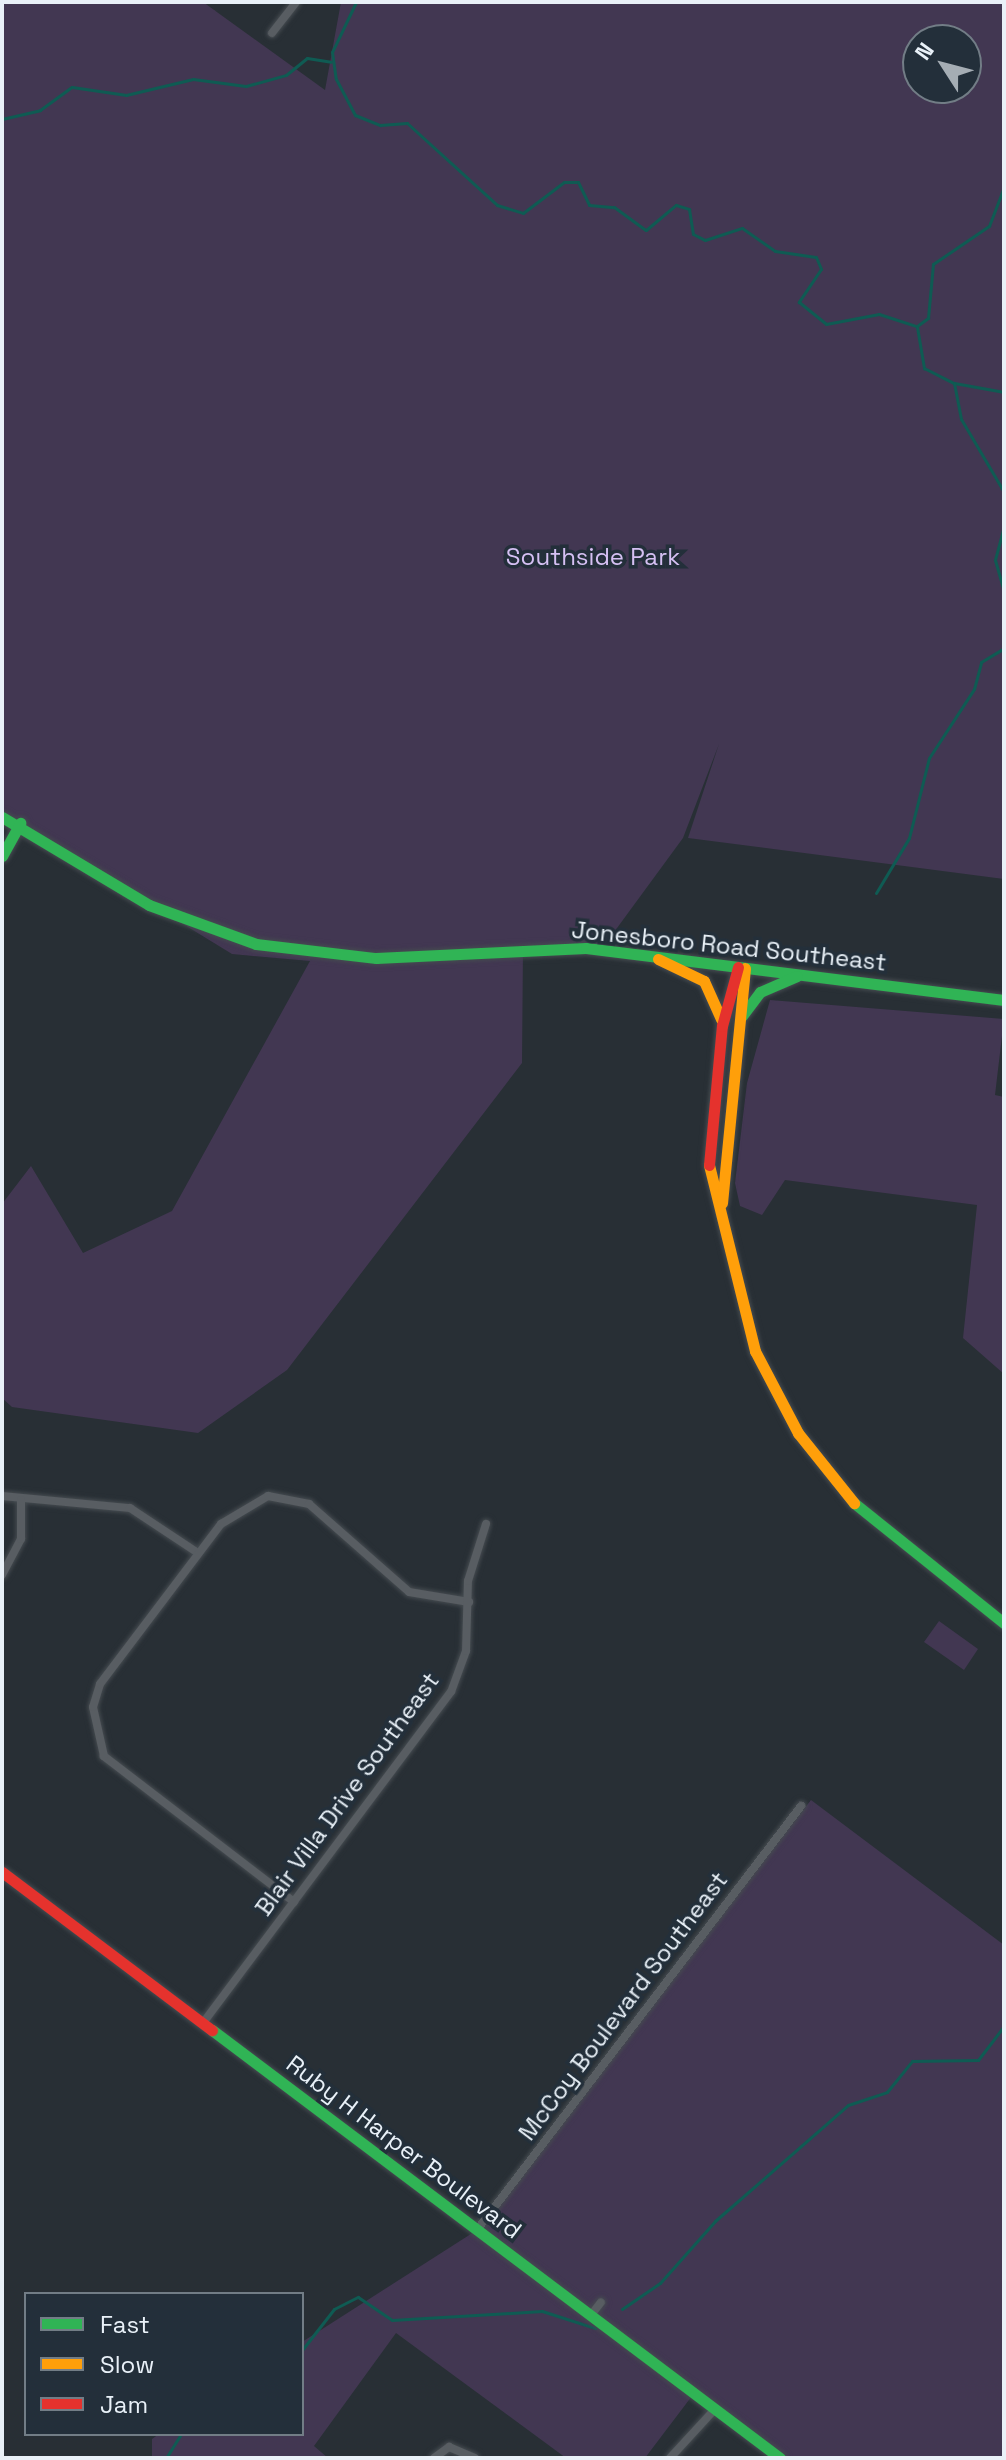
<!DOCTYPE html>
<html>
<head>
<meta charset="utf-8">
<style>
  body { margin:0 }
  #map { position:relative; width:1006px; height:2460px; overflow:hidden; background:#282f35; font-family:"Space Grotesk",sans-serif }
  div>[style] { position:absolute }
  .green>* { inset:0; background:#423752 }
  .stream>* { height:3px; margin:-1.5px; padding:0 1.5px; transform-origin:1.5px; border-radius:1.5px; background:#0f5b53 }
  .roads { filter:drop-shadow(0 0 2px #454b50) drop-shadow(0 0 2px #454b50) }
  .street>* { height:8px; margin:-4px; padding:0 4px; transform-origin:4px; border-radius:4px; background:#585d62 }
  .fast>* { height:11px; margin:-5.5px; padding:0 5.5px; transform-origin:5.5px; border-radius:5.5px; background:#30b455 }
  .slow>* { height:11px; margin:-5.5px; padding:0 5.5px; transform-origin:5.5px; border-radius:5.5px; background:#ff9f0a }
  .jam>* { height:11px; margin:-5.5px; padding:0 5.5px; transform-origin:5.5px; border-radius:5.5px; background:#e5322d }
  span { translate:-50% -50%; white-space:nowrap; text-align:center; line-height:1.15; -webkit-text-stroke:7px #232f3a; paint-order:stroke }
  .park-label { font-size:24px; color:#d5c0f3 }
  .street-label { font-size:24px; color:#e9f1f8 }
  .frame { position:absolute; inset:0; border:4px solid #e9f1f8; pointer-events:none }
  .legend { position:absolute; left:24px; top:2292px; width:280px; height:144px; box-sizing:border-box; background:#232f3a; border:2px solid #727d86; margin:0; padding:10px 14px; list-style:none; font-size:24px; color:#e9f1f8 }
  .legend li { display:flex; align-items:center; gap:16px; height:40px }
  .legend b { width:40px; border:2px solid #727d86 }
  .north { position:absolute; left:902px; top:24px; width:80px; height:80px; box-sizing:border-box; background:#232f3a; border:2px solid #727d86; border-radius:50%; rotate:306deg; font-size:22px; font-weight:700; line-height:32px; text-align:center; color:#e9f1f8 }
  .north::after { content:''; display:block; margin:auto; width:28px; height:36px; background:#a5adb4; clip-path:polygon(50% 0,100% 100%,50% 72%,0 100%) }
</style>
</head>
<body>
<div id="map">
  <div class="green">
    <i style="clip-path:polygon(evenodd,2px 2px,203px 2px,325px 90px,341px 2px,1004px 2px,1004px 879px,688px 838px,719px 744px,683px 838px,598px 954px,523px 948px,522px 1063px,287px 1370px,198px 1433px,12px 1407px,2px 1398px,2px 1204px,31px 1166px,83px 1253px,172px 1211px,310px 961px,232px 954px,2px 813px,2px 2px,918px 40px,966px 40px,966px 88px,918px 88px,918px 40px)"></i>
    <i style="clip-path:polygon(770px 1000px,1004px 1019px,995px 1095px,1004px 1097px,1004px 1374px,963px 1338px,977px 1205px,785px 1180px,762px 1215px,740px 1206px,735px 1183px,747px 1083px)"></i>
    <i style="clip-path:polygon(939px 1621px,978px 1649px,964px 1670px,924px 1642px)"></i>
    <i style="clip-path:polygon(811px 1800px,1004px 1945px,1002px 2458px,780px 2458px,695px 2392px,645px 2458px,566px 2458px,396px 2333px,314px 2446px,328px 2458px,152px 2458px,152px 2439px,159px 2434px,302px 2434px,302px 2342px,474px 2232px)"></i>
  </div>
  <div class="stream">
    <i style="left:356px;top:2px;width:55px;rotate:115.6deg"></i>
    <i style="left:332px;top:52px;width:27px;rotate:82deg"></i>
    <i style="left:336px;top:79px;width:41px;rotate:62.2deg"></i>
    <i style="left:355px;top:115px;width:27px;rotate:22deg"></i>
    <i style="left:380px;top:125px;width:27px;rotate:-4deg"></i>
    <i style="left:407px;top:123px;width:122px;rotate:42.3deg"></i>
    <i style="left:497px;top:205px;width:27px;rotate:17deg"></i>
    <i style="left:523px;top:213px;width:51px;rotate:-37.1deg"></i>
    <i style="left:564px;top:182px;width:14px"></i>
    <i style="left:578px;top:182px;width:25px;rotate:64deg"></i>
    <i style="left:589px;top:205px;width:25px;rotate:5deg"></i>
    <i style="left:614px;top:207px;width:39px;rotate:36deg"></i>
    <i style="left:646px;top:230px;width:39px;rotate:-40deg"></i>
    <i style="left:676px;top:205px;width:14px;rotate:17deg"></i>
    <i style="left:689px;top:209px;width:25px;rotate:81deg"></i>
    <i style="left:693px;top:234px;width:13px;rotate:27deg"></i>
    <i style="left:705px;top:240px;width:39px;rotate:-18deg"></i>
    <i style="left:742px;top:228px;width:40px;rotate:34.9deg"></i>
    <i style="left:775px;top:251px;width:41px;rotate:8.3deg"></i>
    <i style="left:816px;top:257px;width:13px;rotate:67deg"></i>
    <i style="left:821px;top:269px;width:40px;rotate:124deg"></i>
    <i style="left:799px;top:302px;width:35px;rotate:39deg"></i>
    <i style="left:826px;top:324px;width:54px;rotate:-10.7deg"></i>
    <i style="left:879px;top:314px;width:40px;rotate:18deg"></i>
    <i style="left:2px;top:119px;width:39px;rotate:-13deg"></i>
    <i style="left:40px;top:110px;width:39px;rotate:-36deg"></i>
    <i style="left:72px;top:87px;width:55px;rotate:8.4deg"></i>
    <i style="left:126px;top:95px;width:69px;rotate:-13.4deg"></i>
    <i style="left:193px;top:79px;width:53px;rotate:7.5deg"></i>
    <i style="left:246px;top:86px;width:41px;rotate:-15.4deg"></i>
    <i style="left:286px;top:75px;width:27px;rotate:-39deg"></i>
    <i style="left:307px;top:58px;width:24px;rotate:9deg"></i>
    <i style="left:917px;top:326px;width:14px;rotate:-36deg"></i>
    <i style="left:928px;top:318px;width:54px;rotate:-84.7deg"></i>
    <i style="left:933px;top:264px;width:68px;rotate:-34.2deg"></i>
    <i style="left:989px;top:226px;width:42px;rotate:-69deg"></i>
    <i style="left:917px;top:327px;width:42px;rotate:80.3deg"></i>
    <i style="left:924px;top:368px;width:34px;rotate:27deg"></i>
    <i style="left:954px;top:383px;width:51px;rotate:10.2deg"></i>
    <i style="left:954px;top:383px;width:37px;rotate:79deg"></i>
    <i style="left:961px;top:419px;width:85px;rotate:59.5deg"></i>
    <i style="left:1004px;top:526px;width:35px;rotate:105deg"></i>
    <i style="left:995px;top:560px;width:33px;rotate:74deg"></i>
    <i style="left:876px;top:893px;width:64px;rotate:-59deg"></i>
    <i style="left:909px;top:838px;width:82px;rotate:-76deg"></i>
    <i style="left:929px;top:758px;width:82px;rotate:-56.9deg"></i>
    <i style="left:974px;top:689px;width:28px;rotate:-75deg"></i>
    <i style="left:981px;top:662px;width:27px;rotate:-31deg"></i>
    <i style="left:622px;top:2309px;width:46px;rotate:-34.4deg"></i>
    <i style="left:660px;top:2283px;width:83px;rotate:-48.4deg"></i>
    <i style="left:715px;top:2221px;width:176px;rotate:-41.1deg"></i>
    <i style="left:848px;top:2105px;width:41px;rotate:-18.4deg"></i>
    <i style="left:887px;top:2092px;width:40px;rotate:-51deg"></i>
    <i style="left:912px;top:2061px;width:66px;rotate:-0.9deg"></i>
    <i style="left:978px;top:2060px;width:43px;rotate:-52.6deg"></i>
    <i style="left:302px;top:2350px;width:52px;rotate:-52deg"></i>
    <i style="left:334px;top:2309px;width:27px;rotate:-27deg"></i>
    <i style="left:358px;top:2297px;width:41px;rotate:34.1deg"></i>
    <i style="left:392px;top:2320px;width:150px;rotate:-3.4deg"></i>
    <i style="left:542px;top:2311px;width:56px;rotate:17.8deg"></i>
    <i style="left:166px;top:2458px;width:28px;rotate:-58deg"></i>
  </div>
  <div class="roads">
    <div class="street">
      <i style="left:272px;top:33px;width:39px;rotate:-52deg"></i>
      <i style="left:2px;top:1496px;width:129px;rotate:5.4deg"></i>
      <i style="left:130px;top:1508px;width:82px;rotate:33.5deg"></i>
      <i style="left:2px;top:1575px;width:41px;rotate:-62.2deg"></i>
      <i style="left:21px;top:1539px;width:39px;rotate:-90deg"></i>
      <i style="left:294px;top:1902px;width:240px;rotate:-142.5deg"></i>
      <i style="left:104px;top:1756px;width:50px;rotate:-102.7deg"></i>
      <i style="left:93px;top:1707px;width:24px;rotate:-73deg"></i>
      <i style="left:100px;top:1684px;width:201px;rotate:-52.9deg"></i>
      <i style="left:221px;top:1524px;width:55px;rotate:-30.8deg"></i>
      <i style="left:268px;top:1496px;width:42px;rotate:11deg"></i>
      <i style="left:309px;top:1504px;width:133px;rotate:41.3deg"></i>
      <i style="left:409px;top:1592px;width:61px;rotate:9.5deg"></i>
      <i style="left:203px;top:2023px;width:414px;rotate:-53.2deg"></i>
      <i style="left:451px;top:1692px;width:44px;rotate:-69.9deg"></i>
      <i style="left:466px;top:1651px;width:70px;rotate:-88.4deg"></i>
      <i style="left:468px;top:1581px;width:60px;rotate:-72.5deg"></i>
      <i style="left:477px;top:2230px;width:534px;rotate:-52.61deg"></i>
      <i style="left:591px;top:2315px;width:16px;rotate:-52deg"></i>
      <i style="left:434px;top:2458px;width:19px;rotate:-36deg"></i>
      <i style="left:449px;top:2447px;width:28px;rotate:23deg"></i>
      <i style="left:670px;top:2458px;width:67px;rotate:-47.4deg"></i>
    </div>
    <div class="fast">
      <i style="left:2px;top:817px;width:171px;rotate:30.9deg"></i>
      <i style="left:149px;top:905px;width:114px;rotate:20deg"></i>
      <i style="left:256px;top:944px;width:121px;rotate:6.7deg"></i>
      <i style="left:376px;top:958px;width:210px;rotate:-2.7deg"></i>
      <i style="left:586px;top:948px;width:421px;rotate:7.1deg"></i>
      <i style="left:2px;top:856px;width:38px;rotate:-61deg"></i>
      <i style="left:742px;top:1016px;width:30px;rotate:-53deg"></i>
      <i style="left:760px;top:992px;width:40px;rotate:-23.4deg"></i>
      <i style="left:854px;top:1503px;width:192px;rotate:38.7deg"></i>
      <i style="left:212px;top:2030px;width:711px;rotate:37deg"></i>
    </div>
    <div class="slow">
      <i style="left:658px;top:959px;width:51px;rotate:25.6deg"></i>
      <i style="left:704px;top:981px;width:42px;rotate:65.9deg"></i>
      <i style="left:709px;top:1165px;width:192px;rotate:76.1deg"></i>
      <i style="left:755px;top:1351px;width:93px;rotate:62.3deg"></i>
      <i style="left:798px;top:1433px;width:90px;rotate:51.3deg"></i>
      <i style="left:722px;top:1203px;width:236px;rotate:-84.4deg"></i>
    </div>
    <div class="jam">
      <i style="left:709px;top:1165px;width:140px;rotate:-84.7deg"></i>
      <i style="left:722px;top:1026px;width:61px;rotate:-74.8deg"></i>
      <i style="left:2px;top:1872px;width:263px;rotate:37deg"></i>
    </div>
  </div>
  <div class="park-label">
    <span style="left:593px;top:557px">Southside Park</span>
  </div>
  <div class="street-label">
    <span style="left:729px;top:946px;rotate:6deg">Jonesboro Road Southeast</span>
    <span style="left:347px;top:1794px;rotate:-54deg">Blair Villa Drive Southeast</span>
    <span style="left:623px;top:2006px;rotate:-53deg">McCoy Boulevard Southeast</span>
    <span style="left:404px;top:2147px;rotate:37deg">Ruby H Harper Boulevard</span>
  </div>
  <div class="frame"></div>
  <ul class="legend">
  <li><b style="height:10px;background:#30b455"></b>Fast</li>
  <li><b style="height:10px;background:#ff9f0a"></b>Slow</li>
  <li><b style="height:10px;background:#e5322d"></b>Jam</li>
  </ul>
  <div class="north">N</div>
</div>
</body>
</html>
